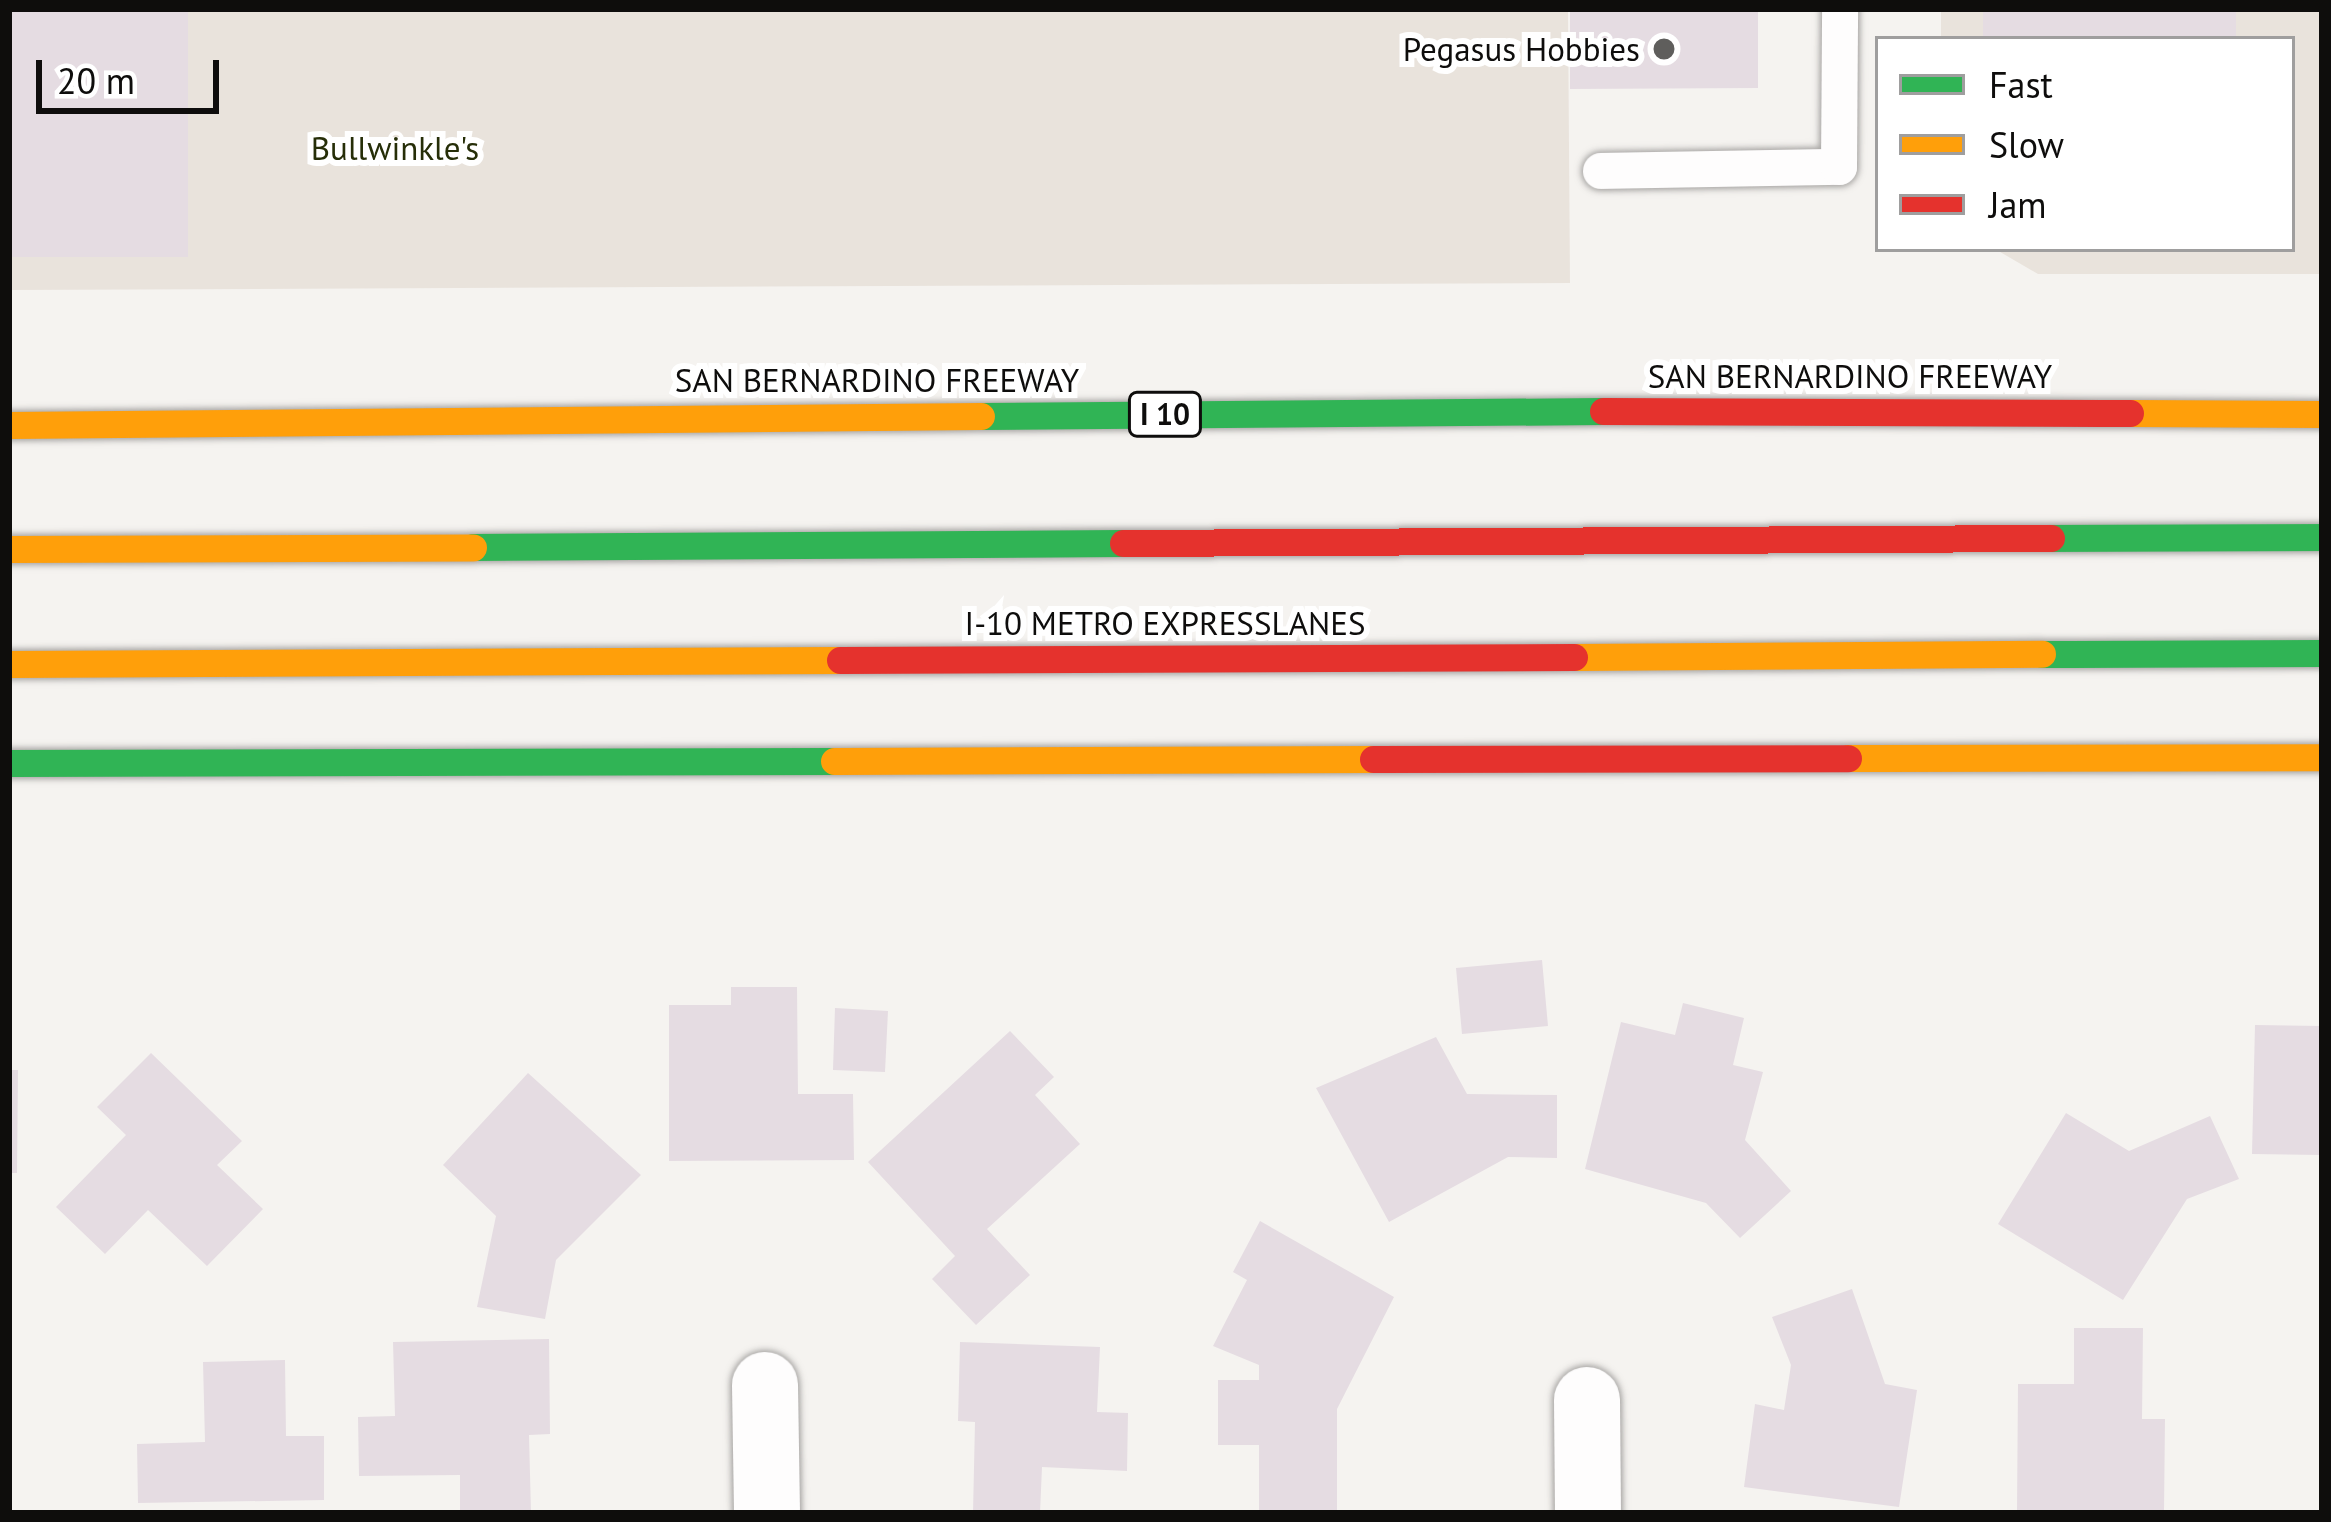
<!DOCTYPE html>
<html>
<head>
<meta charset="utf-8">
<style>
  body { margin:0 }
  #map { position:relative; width:2331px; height:1522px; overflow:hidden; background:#f5f3f0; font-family:"PT Sans",sans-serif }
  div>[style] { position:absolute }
  .built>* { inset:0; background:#e9e3dc }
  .building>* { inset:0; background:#e5dce2 }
  .roads { filter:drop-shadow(0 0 3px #a9a7a5) drop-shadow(0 0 3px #a9a7a5) }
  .lane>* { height:36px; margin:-18px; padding:0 18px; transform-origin:18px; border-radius:18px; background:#fefdfd }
  .street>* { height:66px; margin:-33px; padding:0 33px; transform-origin:33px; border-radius:33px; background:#fefdfd }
  .fast>* { height:27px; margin:-13.5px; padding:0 13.5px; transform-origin:13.5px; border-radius:13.5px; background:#30b455 }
  .slow>* { height:27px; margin:-13.5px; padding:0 13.5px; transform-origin:13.5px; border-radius:13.5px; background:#ff9f0a }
  .jam>* { height:27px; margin:-13.5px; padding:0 13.5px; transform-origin:13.5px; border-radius:13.5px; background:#e5322d }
  .dots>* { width:33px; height:33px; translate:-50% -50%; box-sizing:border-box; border:6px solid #fff; border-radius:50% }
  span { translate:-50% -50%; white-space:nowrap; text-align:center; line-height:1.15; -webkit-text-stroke:12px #fff; paint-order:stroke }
  .shield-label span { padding:3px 9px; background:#fff; border:3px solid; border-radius:9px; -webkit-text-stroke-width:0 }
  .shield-label { font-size:30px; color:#0e0d0c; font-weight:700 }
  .poi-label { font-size:33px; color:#0e0d0c }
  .right { translate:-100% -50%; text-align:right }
  .park-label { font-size:33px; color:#262e08 }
  .street-label { font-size:33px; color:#0e0d0c }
  .frame { position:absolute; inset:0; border:12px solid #0e0d0c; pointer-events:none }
  .legend { position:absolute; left:1875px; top:36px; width:420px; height:216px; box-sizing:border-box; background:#fff; border:3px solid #9f9e9e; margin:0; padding:15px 21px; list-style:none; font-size:36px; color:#0e0d0c }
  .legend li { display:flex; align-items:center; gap:24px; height:60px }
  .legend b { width:60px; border:3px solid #9f9e9e }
  .scale { position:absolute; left:36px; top:60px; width:183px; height:54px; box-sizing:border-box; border:6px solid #0e0d0c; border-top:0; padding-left:15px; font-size:36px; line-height:42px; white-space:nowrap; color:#0e0d0c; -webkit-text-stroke:9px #fff; paint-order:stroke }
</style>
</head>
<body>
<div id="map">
  <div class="built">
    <i style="clip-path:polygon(9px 9px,1568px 9px,1570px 283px,9px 290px)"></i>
    <i style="clip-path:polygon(1941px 9px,2322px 9px,2322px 274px,2038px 274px,1995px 249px,2292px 249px,2292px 39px,1941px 39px)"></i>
  </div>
  <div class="building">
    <i style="clip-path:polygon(9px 9px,188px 9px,188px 257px,9px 257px)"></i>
    <i style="clip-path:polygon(1570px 9px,1758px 9px,1758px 88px,1570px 89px)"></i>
    <i style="clip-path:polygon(1983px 9px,2236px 9px,2236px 39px,1983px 39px)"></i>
    <i style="clip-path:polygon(1542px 960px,1548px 1026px,1462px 1034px,1456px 968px)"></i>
    <i style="clip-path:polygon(731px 987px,797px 987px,798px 1094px,853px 1094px,854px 1160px,669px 1161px,669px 1005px,731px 1005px)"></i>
    <i style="clip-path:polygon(1683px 1003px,1744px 1018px,1733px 1065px,1763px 1072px,1745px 1140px,1791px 1191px,1740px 1238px,1706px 1203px,1585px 1169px,1621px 1022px,1675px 1035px)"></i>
    <i style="clip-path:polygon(835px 1008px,888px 1011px,885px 1072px,833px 1070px)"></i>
    <i style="clip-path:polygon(2255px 1025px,2322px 1026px,2322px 1155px,2252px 1154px)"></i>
    <i style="clip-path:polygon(1010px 1031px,1054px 1077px,1035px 1095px,1080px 1144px,987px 1229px,1030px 1275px,976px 1325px,932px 1279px,955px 1256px,868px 1162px)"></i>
    <i style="clip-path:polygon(1436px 1037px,1467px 1094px,1557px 1095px,1557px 1158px,1508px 1157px,1389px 1222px,1316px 1088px)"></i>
    <i style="clip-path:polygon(151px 1053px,242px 1141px,217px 1165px,263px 1209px,207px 1266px,148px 1210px,105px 1254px,56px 1207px,126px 1135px,97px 1107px)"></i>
    <i style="clip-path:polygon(9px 1070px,18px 1070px,17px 1173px,9px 1173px)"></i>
    <i style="clip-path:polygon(528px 1073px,641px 1175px,556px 1260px,545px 1319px,477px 1307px,496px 1216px,443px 1165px)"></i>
    <i style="clip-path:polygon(2066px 1113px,2129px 1151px,2210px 1116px,2239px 1179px,2187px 1199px,2123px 1300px,1998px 1224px)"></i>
    <i style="clip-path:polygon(1260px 1221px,1394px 1297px,1337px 1409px,1337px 1513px,1259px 1513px,1259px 1445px,1218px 1445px,1218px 1380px,1259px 1380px,1259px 1365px,1213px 1346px,1247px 1280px,1233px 1272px)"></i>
    <i style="clip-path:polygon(1852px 1289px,1885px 1384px,1917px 1390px,1899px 1507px,1744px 1487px,1755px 1404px,1784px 1410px,1791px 1365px,1772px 1317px)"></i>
    <i style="clip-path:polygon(2074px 1328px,2143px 1328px,2142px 1419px,2165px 1419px,2164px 1511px,2017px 1510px,2018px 1384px,2074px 1384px)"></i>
    <i style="clip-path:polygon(549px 1339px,550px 1434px,529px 1435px,531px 1513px,460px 1513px,460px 1475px,359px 1476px,358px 1417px,395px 1416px,393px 1342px)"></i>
    <i style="clip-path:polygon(960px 1342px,1100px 1347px,1097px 1412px,1128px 1413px,1127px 1471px,1042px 1467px,1040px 1513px,973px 1513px,975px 1422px,958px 1421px)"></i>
    <i style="clip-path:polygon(285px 1360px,286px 1436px,324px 1436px,324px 1500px,138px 1503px,137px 1444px,205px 1442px,203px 1362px)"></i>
  </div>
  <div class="roads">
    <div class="lane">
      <i style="left:1601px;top:171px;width:238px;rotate:-1deg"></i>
      <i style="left:1839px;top:167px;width:158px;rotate:-89.6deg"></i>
    </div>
    <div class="street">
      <i style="left:765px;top:1385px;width:128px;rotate:89.1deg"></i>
      <i style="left:1587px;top:1400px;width:113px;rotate:89.5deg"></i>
    </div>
    <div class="fast">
      <i style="left:981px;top:416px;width:622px;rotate:-0.46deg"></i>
      <i style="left:2051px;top:538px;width:271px;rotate:-0.2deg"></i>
      <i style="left:473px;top:547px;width:650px;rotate:-0.35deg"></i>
      <i style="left:2042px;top:654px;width:280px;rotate:-0.2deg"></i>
      <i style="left:9px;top:763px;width:825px;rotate:-0.14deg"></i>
    </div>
    <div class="slow">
      <i style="left:2130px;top:413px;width:192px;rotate:0.3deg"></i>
      <i style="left:9px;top:425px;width:972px;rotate:-0.53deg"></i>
      <i style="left:9px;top:549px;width:464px;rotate:-0.2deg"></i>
      <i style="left:1574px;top:657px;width:468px;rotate:-0.4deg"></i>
      <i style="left:9px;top:664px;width:831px;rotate:-0.28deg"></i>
      <i style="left:1848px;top:758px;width:474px;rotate:-0.1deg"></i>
      <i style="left:834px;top:761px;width:539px;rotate:-0.21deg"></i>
    </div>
    <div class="jam">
      <i style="left:1603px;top:411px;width:527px;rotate:0.22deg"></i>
      <i style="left:1123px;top:543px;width:928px;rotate:-0.31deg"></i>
      <i style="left:840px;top:660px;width:734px;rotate:-0.23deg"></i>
      <i style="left:1373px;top:759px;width:475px;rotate:-0.1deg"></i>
    </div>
  </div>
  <div class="dots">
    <i style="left:1664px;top:49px;background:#5f5e5c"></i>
  </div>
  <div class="shield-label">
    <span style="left:1165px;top:414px">I 10</span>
  </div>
  <div class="poi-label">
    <span class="right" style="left:1640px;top:49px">Pegasus Hobbies</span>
  </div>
  <div class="park-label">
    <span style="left:395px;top:148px">Bullwinkle's</span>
  </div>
  <div class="street-label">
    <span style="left:1850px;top:376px">SAN BERNARDINO FREEWAY</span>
    <span style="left:877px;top:380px">SAN BERNARDINO FREEWAY</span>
    <span style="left:1165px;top:623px">I-10 METRO EXPRESSLANES</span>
  </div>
  <div class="frame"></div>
  <ul class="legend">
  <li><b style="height:15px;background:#30b455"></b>Fast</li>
  <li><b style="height:15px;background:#ff9f0a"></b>Slow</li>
  <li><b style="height:15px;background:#e5322d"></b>Jam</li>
  </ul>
  <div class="scale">20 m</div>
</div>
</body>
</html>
